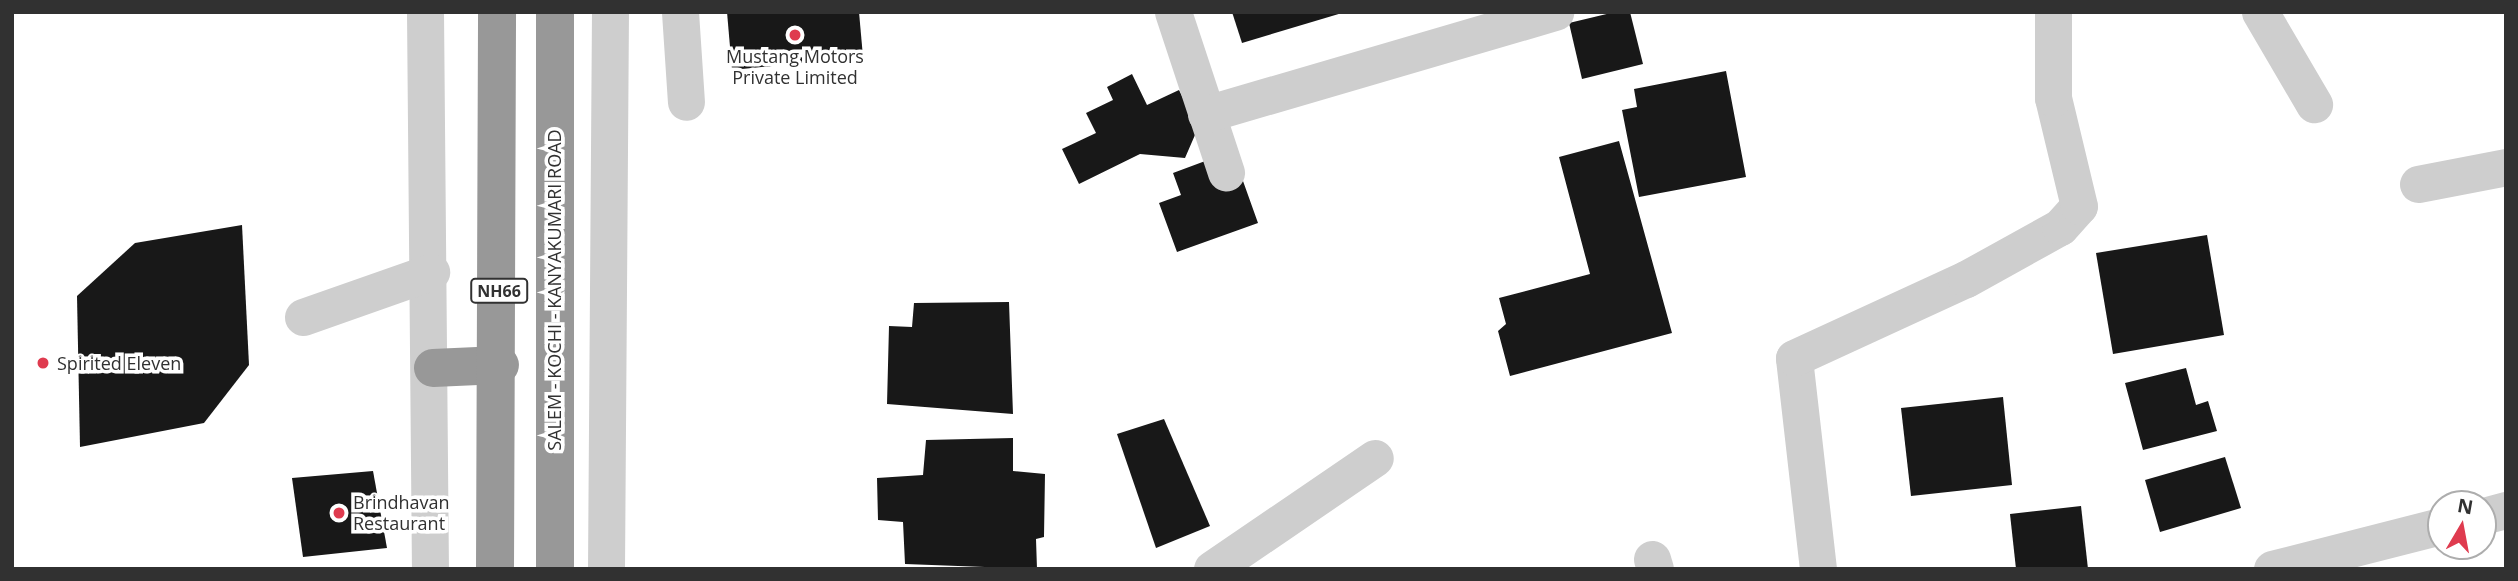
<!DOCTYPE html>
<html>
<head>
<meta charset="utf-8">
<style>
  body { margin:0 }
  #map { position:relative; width:2518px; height:581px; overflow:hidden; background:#fff; font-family:"Open Sans",sans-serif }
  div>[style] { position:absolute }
  .building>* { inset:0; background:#181818 }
  .minor>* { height:37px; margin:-18.5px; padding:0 18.5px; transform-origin:18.5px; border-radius:18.5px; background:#cecece }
  .highway>* { height:38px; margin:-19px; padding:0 19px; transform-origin:19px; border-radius:19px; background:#989898 }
  .dots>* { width:19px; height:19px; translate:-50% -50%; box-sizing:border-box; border:4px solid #fff; border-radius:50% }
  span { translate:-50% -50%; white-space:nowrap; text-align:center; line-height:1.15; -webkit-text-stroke:7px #fff; paint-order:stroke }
  .shield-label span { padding:2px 5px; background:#fff; border:2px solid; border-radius:5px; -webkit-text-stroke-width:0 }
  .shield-label { font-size:16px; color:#313131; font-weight:700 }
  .poi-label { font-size:18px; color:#313131 }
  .left { translate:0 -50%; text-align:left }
  .street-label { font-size:18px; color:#313131 }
  .frame { position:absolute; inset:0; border:14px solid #313131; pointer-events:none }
  .north { position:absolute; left:2427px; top:490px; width:70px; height:70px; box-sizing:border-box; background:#fff; border:2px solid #adadad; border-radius:50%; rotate:10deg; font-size:19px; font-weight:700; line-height:28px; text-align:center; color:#313131 }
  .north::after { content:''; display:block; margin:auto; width:24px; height:32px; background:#df3b4f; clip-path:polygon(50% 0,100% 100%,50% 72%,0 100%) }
</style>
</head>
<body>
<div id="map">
  <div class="building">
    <i style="clip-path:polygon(727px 12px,859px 12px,863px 57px,732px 70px)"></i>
    <i style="clip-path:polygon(1232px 12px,1342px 12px,1342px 13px,1242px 43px)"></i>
    <i style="clip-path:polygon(1615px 12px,1630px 12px,1643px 64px,1582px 79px,1569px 23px)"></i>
    <i style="clip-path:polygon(1726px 71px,1746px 177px,1639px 197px,1622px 110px,1637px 107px,1634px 89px)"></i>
    <i style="clip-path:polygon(1132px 74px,1147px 105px,1179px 90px,1198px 128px,1185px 158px,1140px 154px,1079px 184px,1062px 149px,1096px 133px,1086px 113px,1113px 100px,1107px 87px)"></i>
    <i style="clip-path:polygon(1619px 141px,1672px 333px,1510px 376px,1498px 331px,1506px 324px,1499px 298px,1590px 274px,1559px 157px)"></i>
    <i style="clip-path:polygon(1216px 157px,1223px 177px,1243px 181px,1258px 223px,1177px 252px,1159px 203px,1181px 195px,1173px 173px)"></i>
    <i style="clip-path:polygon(242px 225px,249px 365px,204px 423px,80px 447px,77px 296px,135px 243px)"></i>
    <i style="clip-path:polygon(2207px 235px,2224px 335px,2113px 354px,2096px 253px)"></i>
    <i style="clip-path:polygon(1009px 302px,1013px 414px,887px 404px,889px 326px,912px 327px,914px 303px)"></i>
    <i style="clip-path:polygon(2186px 368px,2196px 405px,2208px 401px,2217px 431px,2143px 450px,2125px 383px)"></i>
    <i style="clip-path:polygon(2003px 397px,2012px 485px,1911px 496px,1901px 408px)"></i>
    <i style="clip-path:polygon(1164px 419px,1210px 526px,1156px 548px,1117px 434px)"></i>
    <i style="clip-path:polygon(1013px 438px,1013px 471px,1045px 474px,1044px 537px,1036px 539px,1037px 569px,905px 564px,903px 522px,878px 520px,877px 478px,923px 475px,926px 440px)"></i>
    <i style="clip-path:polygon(2225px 457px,2241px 508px,2160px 532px,2145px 480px)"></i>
    <i style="clip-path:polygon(373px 471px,387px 548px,303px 557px,292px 478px)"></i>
    <i style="clip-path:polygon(2081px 506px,2088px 569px,2016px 569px,2010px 514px)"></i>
  </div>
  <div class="minor">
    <i style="left:425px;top:12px;width:557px;rotate:89.49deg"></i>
    <i style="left:680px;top:12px;width:90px;rotate:86.2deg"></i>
    <i style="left:1173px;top:12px;width:169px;rotate:71.7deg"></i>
    <i style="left:2260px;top:12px;width:107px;rotate:59.6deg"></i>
    <i style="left:1206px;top:114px;width:364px;rotate:-16.3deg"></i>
    <i style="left:2418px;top:184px;width:90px;rotate:-10.9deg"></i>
    <i style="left:303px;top:317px;width:136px;rotate:-19.4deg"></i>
    <i style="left:2483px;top:516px;width:24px;rotate:-15deg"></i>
    <i style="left:1652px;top:559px;width:10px;rotate:73deg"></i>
    <i style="left:606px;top:569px;width:557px;rotate:-89.59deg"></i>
    <i style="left:1212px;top:569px;width:197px;rotate:-34.3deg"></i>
    <i style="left:1818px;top:569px;width:212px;rotate:-96.5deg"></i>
    <i style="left:1794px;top:358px;width:189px;rotate:-24.7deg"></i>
    <i style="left:1966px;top:279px;width:107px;rotate:-29deg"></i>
    <i style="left:2060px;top:227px;width:28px;rotate:-48deg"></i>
    <i style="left:2079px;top:206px;width:111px;rotate:-103.5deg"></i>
    <i style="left:2053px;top:98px;width:86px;rotate:-90deg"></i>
    <i style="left:2272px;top:569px;width:174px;rotate:-14.3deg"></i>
  </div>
  <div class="highway">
    <i style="left:433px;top:368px;width:67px;rotate:-2.6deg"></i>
    <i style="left:495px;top:569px;width:557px;rotate:-89.79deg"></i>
    <i style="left:555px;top:569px;width:557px;rotate:-90deg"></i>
  </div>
  <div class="dots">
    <i style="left:795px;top:35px;background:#df3b4f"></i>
    <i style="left:43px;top:363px;background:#df3b4f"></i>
    <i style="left:339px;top:513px;background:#df3b4f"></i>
  </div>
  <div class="shield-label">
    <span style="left:499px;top:291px">NH66</span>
  </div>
  <div class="poi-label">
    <span style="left:795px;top:67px">Mustang Motors<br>Private Limited</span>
    <span class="left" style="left:57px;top:363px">Spirited Eleven</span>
    <span class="left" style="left:353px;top:513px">Brindhavan<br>Restaurant</span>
  </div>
  <div class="street-label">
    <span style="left:554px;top:290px;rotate:-90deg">SALEM - KOCHI - KANYAKUMARI ROAD</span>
  </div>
  <div class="frame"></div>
  <div class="north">N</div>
</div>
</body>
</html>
